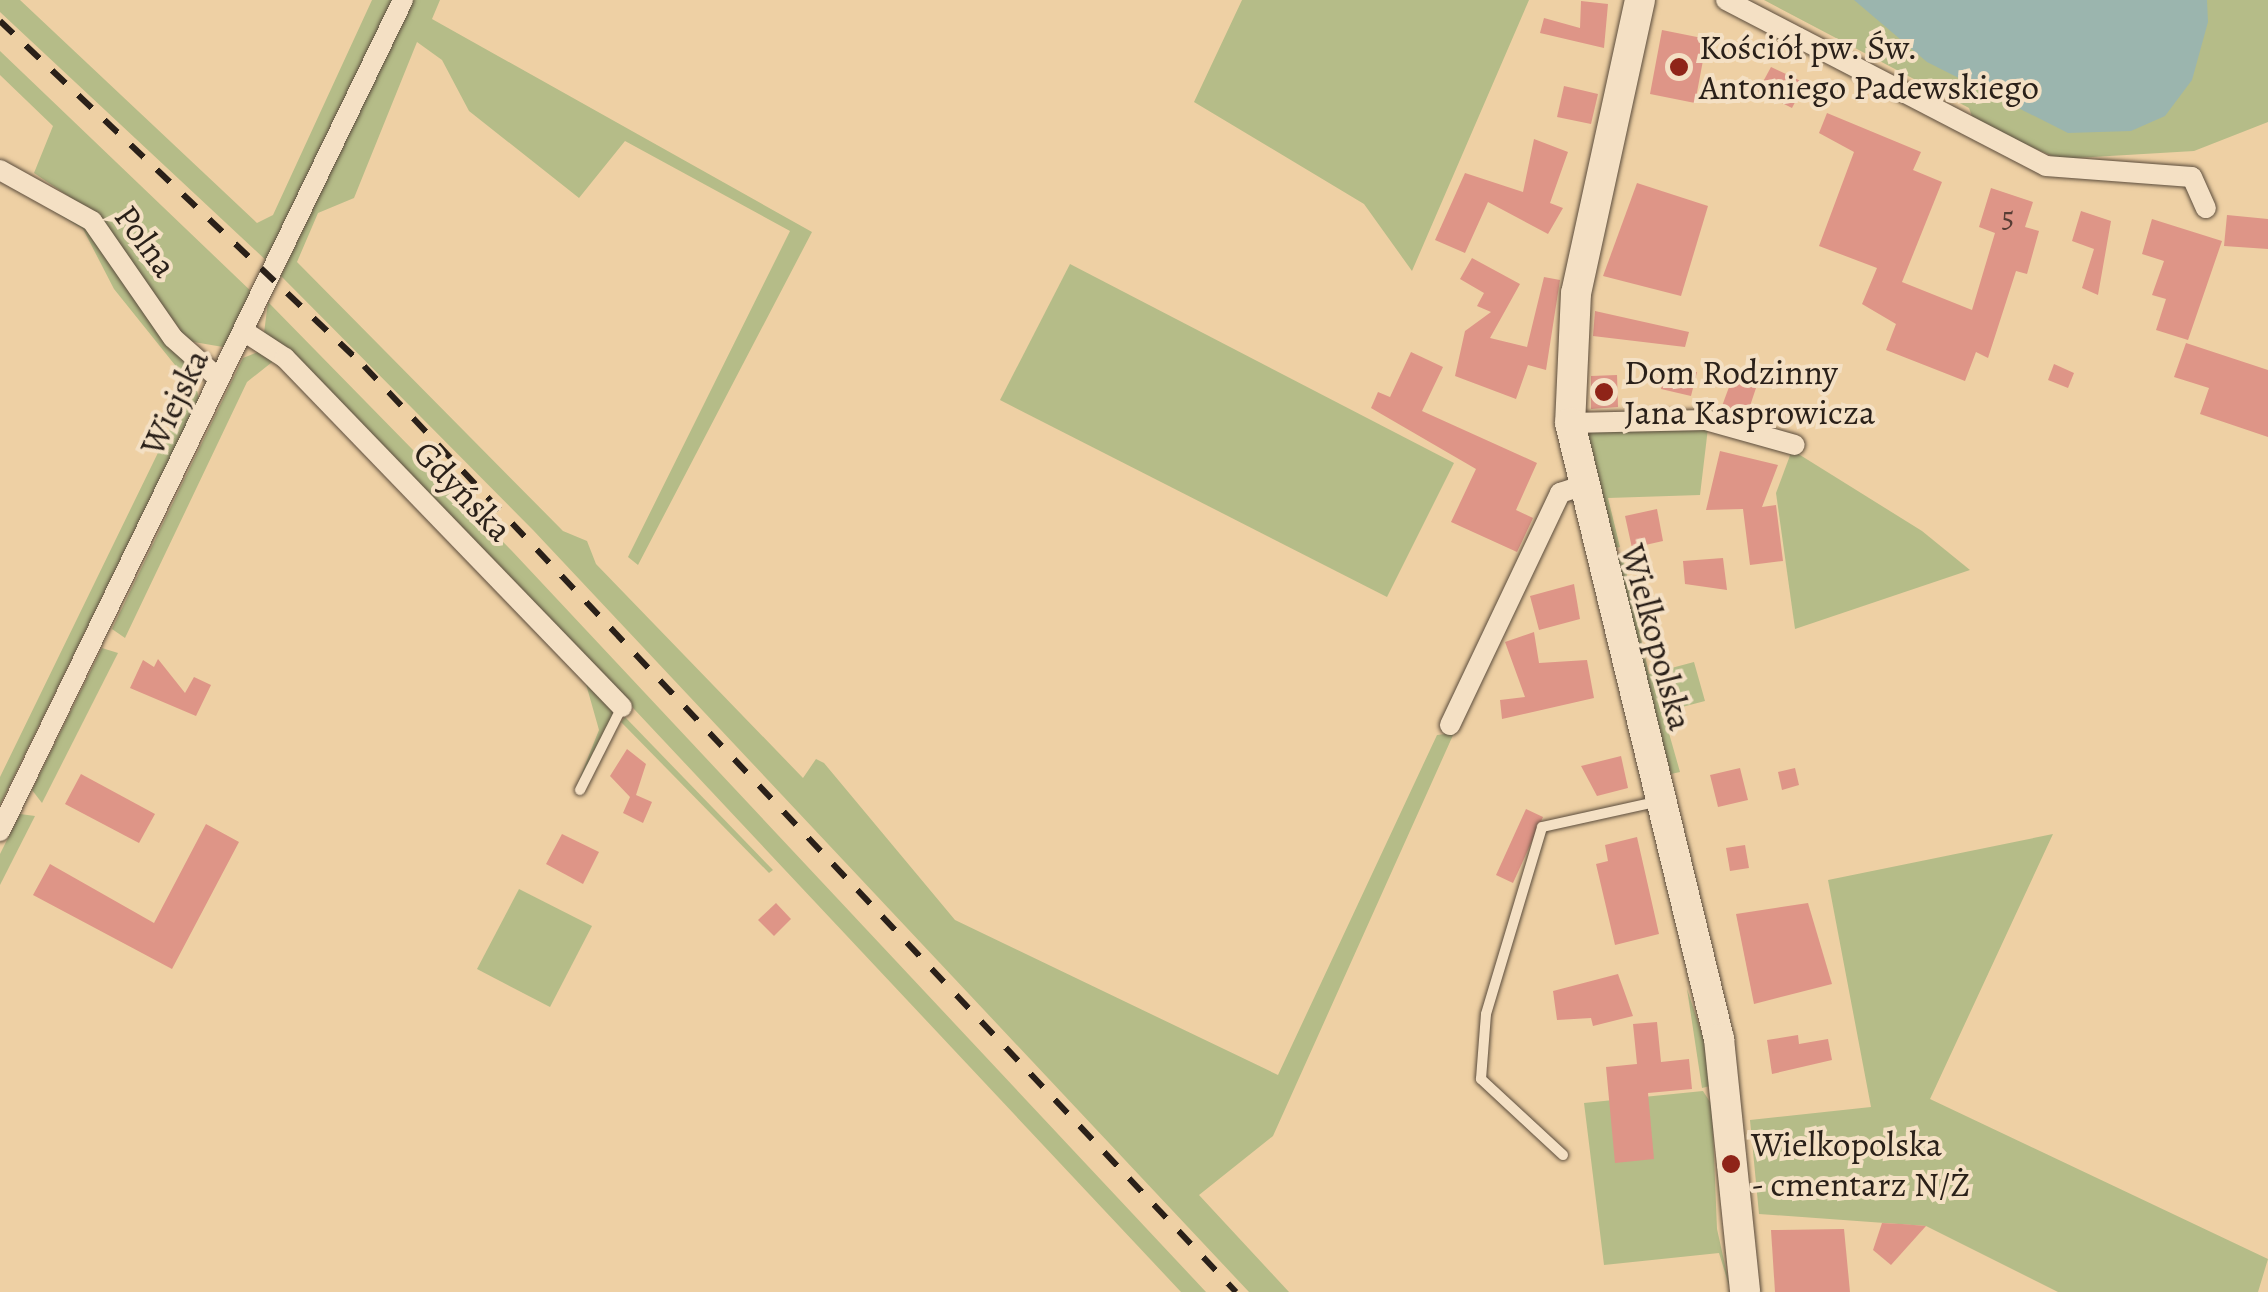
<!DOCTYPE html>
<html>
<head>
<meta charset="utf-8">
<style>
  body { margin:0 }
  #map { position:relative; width:2268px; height:1292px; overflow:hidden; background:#eed0a4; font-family:Alegreya,serif }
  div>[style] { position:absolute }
  .green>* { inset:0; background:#b5bc88 }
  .water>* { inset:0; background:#9bb5ae }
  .building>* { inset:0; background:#de9587 }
  .roads { filter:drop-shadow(0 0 2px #5b4c3c) drop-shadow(0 0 2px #5b4c3c) }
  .lane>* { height:10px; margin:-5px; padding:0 5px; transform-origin:5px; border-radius:5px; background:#f4e0c4 }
  .street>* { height:20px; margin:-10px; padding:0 10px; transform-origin:10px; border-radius:10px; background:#f4e0c4 }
  .secondary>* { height:30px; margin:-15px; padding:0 15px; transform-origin:15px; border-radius:15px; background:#f4e0c4 }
  .rail>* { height:6px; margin-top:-3px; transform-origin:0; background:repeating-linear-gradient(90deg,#2a2019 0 18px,transparent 0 36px) }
  .dots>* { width:28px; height:28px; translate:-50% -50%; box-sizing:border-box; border:5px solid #f4e0c4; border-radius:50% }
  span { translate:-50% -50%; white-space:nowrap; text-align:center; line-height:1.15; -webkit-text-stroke:8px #f4e0c4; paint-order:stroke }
  .number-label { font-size:30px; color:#573d34 }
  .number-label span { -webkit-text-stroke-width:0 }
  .poi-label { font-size:35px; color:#2a2019 }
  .left { translate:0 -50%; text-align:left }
  .street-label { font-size:35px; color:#2a2019 }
</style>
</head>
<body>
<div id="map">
  <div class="green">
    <i style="clip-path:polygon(0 0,20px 0,257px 223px,273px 215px,372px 0,392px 0,270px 264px,0 12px)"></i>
    <i style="clip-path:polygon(412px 0,440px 0,432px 19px,812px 232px,638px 565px,628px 557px,790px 231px,625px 141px,579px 198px,469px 111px,442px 60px,417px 42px,354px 198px,318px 213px,297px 262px,563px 531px,587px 541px,596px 564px,803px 778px,816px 759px,824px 763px,955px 920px,1278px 1075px,1437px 735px,1454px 733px,1273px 1136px,1199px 1195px,1289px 1292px,1249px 1292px,533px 530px,281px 276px)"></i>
    <i style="clip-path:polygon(1242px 0,1529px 0,1412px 271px,1364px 204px,1194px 102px)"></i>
    <i style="clip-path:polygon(1764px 0,2268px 0,2268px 122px,2194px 151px,2059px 159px,1974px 122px,1969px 108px)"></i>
    <i style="clip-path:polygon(0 51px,255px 295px,223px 347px,188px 341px,98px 216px,34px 173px,53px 126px,0 75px)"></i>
    <i style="clip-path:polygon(0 179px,46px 199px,88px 227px,191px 365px,199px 399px,0 805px,0 777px,191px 385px,114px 289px,83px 229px)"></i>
    <i style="clip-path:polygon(1070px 264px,1454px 463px,1387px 597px,1000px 400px)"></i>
    <i style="clip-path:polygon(268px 302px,512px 551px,1206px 1292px,1181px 1292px,498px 564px,264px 333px)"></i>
    <i style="clip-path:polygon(260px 351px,276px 359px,247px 382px,125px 638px,112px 629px,243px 358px)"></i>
    <i style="clip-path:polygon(1708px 428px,1700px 495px,1608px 498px,1620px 547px,1611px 549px,1587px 429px)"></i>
    <i style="clip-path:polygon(1792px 450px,1922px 531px,1970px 570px,1795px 629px,1776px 493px)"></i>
    <i style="clip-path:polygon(1622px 553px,1649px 674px,1694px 662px,1705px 701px,1663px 712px,1680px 772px,1671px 774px,1613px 556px)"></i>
    <i style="clip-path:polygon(102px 648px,118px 653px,42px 803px,32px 790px)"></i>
    <i style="clip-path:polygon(582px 670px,615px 710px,575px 790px,599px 730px)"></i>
    <i style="clip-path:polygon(625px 717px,773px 870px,769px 873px,621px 722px)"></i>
    <i style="clip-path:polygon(20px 814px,35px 816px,0 885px,0 854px)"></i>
    <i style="clip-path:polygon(2053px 834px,1930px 1099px,2268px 1259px,2258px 1292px,2058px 1292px,1926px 1226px,1759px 1214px,1750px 1120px,1871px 1107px,1828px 880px)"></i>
    <i style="clip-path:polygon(519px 889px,592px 926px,550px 1007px,477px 969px)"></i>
    <i style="clip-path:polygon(1687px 989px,1704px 1040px,1710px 1086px,1702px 1088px)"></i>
    <i style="clip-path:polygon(1703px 1091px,1712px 1105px,1717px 1229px,1731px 1292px,1719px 1253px,1604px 1265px,1584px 1103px)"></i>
  </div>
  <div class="water">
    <i style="clip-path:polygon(1854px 0,2207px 0,2208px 22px,2192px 80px,2165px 116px,2131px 131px,2068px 133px,1927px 62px)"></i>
  </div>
  <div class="building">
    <i style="clip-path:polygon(1581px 1px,1608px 4px,1604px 48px,1540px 33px,1544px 18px,1580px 28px)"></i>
    <i style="clip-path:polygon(1662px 30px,1707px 39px,1695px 103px,1650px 94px)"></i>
    <i style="clip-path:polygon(1771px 67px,1805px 83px,1792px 108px,1758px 91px)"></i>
    <i style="clip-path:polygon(1564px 86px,1598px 94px,1591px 124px,1557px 117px)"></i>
    <i style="clip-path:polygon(1827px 113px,1921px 152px,1913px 170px,1942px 182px,1902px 282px,1972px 310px,1995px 233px,1979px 227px,1991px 188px,2033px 202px,2025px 227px,2039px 231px,2027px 274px,2016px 271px,1988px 358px,1976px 352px,1965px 381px,1886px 350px,1896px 324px,1862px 304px,1877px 268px,1819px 246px,1854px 152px,1819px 133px)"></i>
    <i style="clip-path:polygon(1534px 139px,1568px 152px,1550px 203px,1563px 208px,1548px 234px,1488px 202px,1465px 253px,1435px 240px,1465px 173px,1523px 192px)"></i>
    <i style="clip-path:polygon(1637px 183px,1708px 206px,1681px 296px,1603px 276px)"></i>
    <i style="clip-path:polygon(2081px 211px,2111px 221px,2098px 295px,2082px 288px,2094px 249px,2072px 241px)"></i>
    <i style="clip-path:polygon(2227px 215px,2268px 219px,2268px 249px,2224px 246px)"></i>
    <i style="clip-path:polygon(2152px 219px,2222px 241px,2188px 340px,2156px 330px,2166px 299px,2152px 295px,2164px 261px,2142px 254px)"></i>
    <i style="clip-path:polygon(1472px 258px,1520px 284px,1490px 338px,1527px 347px,1544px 277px,1560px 280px,1546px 370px,1528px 365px,1516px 399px,1455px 376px,1465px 331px,1491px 312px,1477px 306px,1484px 293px,1460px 279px)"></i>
    <i style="clip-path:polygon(1595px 311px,1689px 332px,1685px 347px,1593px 336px)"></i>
    <i style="clip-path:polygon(2186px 343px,2268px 370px,2268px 437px,2200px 414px,2209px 388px,2174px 377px)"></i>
    <i style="clip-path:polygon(1411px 352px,1443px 367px,1422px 411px,1537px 463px,1516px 510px,1533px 518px,1517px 552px,1451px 522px,1476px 469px,1371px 408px,1378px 392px,1390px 397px)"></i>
    <i style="clip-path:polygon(2054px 364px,2074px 373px,2068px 388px,2048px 380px)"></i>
    <i style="clip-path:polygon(1697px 372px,1691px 396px,1661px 389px,1665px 374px)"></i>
    <i style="clip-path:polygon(1617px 375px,1618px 407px,1591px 409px,1591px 376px)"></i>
    <i style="clip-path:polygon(1732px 379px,1756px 388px,1747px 415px,1722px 406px)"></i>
    <i style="clip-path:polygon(1720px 451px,1778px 465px,1762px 507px,1776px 505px,1783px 561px,1750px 565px,1743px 509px,1706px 510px)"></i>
    <i style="clip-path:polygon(1657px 509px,1663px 541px,1632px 548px,1625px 516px)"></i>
    <i style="clip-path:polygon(1723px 558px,1727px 590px,1685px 584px,1683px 561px)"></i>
    <i style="clip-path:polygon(1574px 584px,1580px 619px,1539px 630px,1530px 596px)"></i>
    <i style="clip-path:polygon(1534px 632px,1539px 663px,1587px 660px,1594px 698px,1502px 719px,1500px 700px,1525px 697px,1505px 642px)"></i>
    <i style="clip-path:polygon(158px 659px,185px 693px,194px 677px,211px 685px,196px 716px,130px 688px,143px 660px,154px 667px)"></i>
    <i style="clip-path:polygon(627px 749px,646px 764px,636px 795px,652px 802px,643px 823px,623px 813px,630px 797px,610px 776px)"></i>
    <i style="clip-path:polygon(1621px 756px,1628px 788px,1597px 796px,1581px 766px)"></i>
    <i style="clip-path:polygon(1740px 768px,1748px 800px,1718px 807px,1710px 775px)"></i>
    <i style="clip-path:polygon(1795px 768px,1799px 785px,1782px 790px,1778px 772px)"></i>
    <i style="clip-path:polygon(81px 774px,155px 814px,139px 843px,65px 804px)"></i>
    <i style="clip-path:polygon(1526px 809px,1543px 817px,1513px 883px,1496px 875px)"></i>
    <i style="clip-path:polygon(206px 824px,239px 842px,172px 969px,33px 895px,50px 864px,154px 923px)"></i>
    <i style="clip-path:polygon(562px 834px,599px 852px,583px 884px,546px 864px)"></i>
    <i style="clip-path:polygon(1637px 837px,1659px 934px,1615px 945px,1596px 864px,1608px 861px,1605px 845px)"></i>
    <i style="clip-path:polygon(1745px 845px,1749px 868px,1730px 871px,1726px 848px)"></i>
    <i style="clip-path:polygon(776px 903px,791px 919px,774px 936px,758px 920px)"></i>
    <i style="clip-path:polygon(1808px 903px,1832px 984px,1754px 1004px,1736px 914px)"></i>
    <i style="clip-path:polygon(1618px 974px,1633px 1016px,1593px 1026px,1591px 1018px,1557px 1020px,1553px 991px)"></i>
    <i style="clip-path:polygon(1657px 1022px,1661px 1062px,1689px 1059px,1692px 1089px,1648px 1093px,1654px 1159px,1615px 1163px,1606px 1067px,1637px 1064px,1633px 1024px)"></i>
    <i style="clip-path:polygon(1798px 1035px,1799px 1044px,1828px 1039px,1832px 1060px,1772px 1074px,1767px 1040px)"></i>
    <i style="clip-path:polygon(1882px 1223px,1902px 1224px,1926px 1226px,1891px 1265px,1873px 1250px)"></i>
    <i style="clip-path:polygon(1844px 1229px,1850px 1292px,1775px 1292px,1771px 1230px)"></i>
  </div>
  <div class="roads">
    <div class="lane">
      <i style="left:580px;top:790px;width:93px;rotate:-63.2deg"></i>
      <i style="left:1563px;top:1155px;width:112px;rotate:-137.2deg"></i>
      <i style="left:1481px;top:1079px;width:65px;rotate:-85.6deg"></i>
      <i style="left:1486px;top:1014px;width:195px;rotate:-73.3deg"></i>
      <i style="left:1542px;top:827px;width:121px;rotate:-12.4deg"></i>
    </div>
    <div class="street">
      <i style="left:1726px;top:0;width:360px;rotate:27.4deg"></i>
      <i style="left:2046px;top:166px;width:146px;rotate:4.3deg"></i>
      <i style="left:2192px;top:177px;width:34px;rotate:66deg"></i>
      <i style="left:0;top:170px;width:105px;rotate:29deg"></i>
      <i style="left:92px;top:221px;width:142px;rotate:55.3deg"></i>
      <i style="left:173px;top:338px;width:60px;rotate:41.6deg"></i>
      <i style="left:245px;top:332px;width:48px;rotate:33deg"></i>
      <i style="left:285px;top:358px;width:485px;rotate:46deg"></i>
      <i style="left:1570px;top:423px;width:136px;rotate:-1.3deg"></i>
      <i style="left:1706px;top:420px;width:92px;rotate:15.7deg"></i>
      <i style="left:1450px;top:725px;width:257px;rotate:-64.6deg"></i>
      <i style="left:1560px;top:493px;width:20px;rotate:-18deg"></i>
      <i style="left:0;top:831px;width:924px;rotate:-64.13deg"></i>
    </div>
    <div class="secondary">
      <i style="left:1640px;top:0;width:300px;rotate:102.3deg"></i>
      <i style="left:1576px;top:293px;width:130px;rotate:92.6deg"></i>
      <i style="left:1570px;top:423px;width:634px;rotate:76.4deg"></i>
      <i style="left:1719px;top:1039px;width:254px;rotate:84.1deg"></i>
    </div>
  </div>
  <div class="rail">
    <i style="left:0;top:21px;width:502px;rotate:43.46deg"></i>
    <i style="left:364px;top:366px;width:1272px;rotate:46.72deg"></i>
  </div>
  <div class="dots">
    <i style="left:1679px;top:67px;background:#8f2418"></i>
    <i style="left:1604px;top:392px;background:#8f2418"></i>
    <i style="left:1731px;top:1164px;background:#8f2418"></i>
  </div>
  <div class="number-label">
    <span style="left:2008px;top:217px">5</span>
  </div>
  <div class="poi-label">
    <span class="left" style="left:1699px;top:67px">Kościół pw. Św.<br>Antoniego Padewskiego</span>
    <span class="left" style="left:1624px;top:392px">Dom Rodzinny<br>Jana Kasprowicza</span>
    <span class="left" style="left:1751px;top:1164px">Wielkopolska<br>- cmentarz N/Ż</span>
  </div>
  <div class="street-label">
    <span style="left:146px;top:241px;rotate:54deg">Polna</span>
    <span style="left:174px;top:402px;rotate:-64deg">Wiejska</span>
    <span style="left:463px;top:491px;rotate:46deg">Gdyńska</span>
    <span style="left:1657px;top:637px;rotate:75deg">Wielkopolska</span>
  </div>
</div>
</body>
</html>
